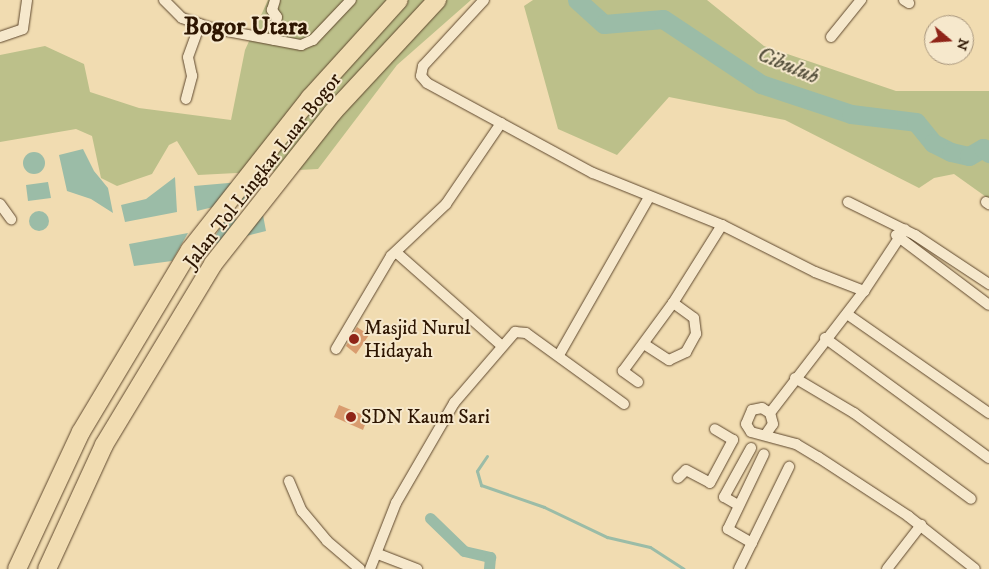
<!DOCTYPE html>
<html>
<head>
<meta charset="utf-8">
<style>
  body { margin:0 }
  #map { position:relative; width:989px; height:569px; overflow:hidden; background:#f1dcb1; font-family:"IM FELL DW Pica",serif }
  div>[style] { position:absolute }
  .green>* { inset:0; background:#bcc08a }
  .water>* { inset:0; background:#9bbca7 }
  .round { border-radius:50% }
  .stream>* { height:3px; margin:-1.5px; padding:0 1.5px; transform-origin:1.5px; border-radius:1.5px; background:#9bbca7 }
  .canal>* { height:11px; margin:-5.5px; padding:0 5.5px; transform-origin:5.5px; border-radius:5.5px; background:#9bbca7 }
  .river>* { height:19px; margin:-9.5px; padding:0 9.5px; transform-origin:9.5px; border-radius:9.5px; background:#9bbca7 }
  .building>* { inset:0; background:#d99c6f }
  .roads { filter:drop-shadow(0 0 1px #5e472d) drop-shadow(0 0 1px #5e472d) }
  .minor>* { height:10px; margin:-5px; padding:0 5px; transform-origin:5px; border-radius:5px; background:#f6e8cc }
  .motorway>* { height:18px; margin:-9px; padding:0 9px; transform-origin:9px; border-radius:9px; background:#f1dcb1 }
  .dots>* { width:14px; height:14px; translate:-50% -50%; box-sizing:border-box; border:2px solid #f6e8cc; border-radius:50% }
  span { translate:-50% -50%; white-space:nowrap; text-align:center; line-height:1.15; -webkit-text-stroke:4px #f6e8cc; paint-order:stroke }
  .street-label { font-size:20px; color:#2d1501 }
  .poi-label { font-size:20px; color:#2d1501 }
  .left { translate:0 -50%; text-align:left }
  .water-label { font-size:21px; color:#544f3b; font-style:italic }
  .district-label { font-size:25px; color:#2d1501; font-weight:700 }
  .north { position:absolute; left:924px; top:15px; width:50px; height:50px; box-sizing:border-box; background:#f6e8cc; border:1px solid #a6947b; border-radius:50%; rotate:108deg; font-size:14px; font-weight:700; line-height:20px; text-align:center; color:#2d1501 }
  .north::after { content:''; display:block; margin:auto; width:18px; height:22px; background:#8f2418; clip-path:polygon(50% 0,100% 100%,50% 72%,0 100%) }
</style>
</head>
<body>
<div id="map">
  <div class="green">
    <i style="clip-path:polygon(268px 0,471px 0,397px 65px,318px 169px,198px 175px,177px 141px,169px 145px,152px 174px,117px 186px,101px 178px,92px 136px,76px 129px,0 142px,0 55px,45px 46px,84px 64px,90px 92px,139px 108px,231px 120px,245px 50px)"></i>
    <i style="clip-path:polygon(533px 0,707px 0,764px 46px,896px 91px,989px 91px,989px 199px,954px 174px,934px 178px,919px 188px,785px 120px,669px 97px,617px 155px,558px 129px,524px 6px)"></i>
  </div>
  <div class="water">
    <i style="clip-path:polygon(83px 149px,94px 171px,108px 188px,113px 213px,91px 199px,67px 191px,59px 155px)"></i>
    <i class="round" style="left:23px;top:152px;width:22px;height:22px"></i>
    <i style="clip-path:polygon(175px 177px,177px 212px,125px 222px,121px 205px,146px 199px)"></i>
    <i style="clip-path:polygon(48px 182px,51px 198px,28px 201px,26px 185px)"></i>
    <i style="clip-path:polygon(240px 182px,250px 198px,197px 211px,194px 186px)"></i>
    <i class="round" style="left:29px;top:211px;width:20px;height:20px"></i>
    <i style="clip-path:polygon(263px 215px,266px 231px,210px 245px,224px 221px)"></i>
    <i style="clip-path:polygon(188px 233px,172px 261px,134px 266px,129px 244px)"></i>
  </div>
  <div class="stream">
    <i style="left:487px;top:456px;width:18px;rotate:124deg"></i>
    <i style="left:477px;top:471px;width:15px;rotate:74deg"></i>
    <i style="left:481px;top:485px;width:67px;rotate:19.2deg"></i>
    <i style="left:544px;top:507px;width:70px;rotate:25.5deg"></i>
    <i style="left:607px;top:537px;width:44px;rotate:13.1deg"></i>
    <i style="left:650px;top:547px;width:40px;rotate:32.9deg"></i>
  </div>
  <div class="canal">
    <i style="left:430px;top:518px;width:47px;rotate:44.1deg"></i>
    <i style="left:464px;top:551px;width:27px;rotate:13deg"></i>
    <i style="left:490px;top:557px;width:12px;rotate:95deg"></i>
  </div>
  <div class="river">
    <i style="left:577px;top:0;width:36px;rotate:42deg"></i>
    <i style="left:604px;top:24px;width:59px;rotate:-4.8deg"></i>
    <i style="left:663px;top:19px;width:118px;rotate:33.6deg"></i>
    <i style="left:761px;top:84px;width:95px;rotate:18.4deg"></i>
    <i style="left:851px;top:114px;width:65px;rotate:7deg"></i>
    <i style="left:916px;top:122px;width:27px;rotate:51deg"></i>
    <i style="left:933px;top:143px;width:20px;rotate:27deg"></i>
    <i style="left:951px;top:152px;width:18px;rotate:13deg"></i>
    <i style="left:969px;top:156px;width:16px;rotate:-30deg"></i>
    <i style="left:983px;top:148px;width:8px;rotate:40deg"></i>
  </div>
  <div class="building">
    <i style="clip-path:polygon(357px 327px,369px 335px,356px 354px,346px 346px)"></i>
    <i style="clip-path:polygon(339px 405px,368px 417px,363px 430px,334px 417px)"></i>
  </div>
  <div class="roads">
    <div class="minor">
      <i style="left:164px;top:0;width:25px;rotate:45deg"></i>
      <i style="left:182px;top:18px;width:31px;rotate:19deg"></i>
      <i style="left:211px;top:28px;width:92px;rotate:10.7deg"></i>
      <i style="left:301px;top:45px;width:13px;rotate:-23deg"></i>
      <i style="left:313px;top:40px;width:55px;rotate:-46.5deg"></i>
      <i style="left:484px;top:0;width:90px;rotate:132.7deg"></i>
      <i style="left:423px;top:66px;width:10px;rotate:101deg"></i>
      <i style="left:421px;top:76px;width:9px;rotate:49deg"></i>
      <i style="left:427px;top:83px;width:189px;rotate:28.5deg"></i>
      <i style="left:593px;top:173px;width:139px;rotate:22deg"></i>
      <i style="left:722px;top:225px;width:104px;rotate:26.8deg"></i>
      <i style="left:815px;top:272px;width:53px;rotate:21.2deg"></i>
      <i style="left:904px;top:0;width:6px;rotate:31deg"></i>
      <i style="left:0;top:37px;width:24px;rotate:-19deg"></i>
      <i style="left:23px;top:29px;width:29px;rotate:-82deg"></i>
      <i style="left:831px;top:37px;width:48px;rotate:-51deg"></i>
      <i style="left:274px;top:40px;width:23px;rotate:-83deg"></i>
      <i style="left:277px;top:17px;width:9px;rotate:-126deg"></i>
      <i style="left:272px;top:10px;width:10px;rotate:-73deg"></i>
      <i style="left:186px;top:99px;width:24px;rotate:-75deg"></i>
      <i style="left:192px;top:76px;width:19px;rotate:-102deg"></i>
      <i style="left:188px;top:57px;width:35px;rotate:-70deg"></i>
      <i style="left:848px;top:202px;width:75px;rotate:26.2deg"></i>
      <i style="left:915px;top:235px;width:89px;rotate:33.5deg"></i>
      <i style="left:986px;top:202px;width:4px;rotate:34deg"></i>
      <i style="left:0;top:204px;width:19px;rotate:54deg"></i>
      <i style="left:896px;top:235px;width:116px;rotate:37deg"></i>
      <i style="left:398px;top:254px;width:137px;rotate:41.5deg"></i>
      <i style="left:847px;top:314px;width:173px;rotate:34.9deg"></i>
      <i style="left:825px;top:338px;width:203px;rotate:36.2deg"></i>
      <i style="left:644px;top:344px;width:30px;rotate:33deg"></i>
      <i style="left:669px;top:360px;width:19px;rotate:-25deg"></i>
      <i style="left:686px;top:352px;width:21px;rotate:-61deg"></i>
      <i style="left:696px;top:334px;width:16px;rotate:-97deg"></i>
      <i style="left:694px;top:318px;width:26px;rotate:-144deg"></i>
      <i style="left:336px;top:349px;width:108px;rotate:-59.4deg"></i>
      <i style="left:391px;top:256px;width:76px;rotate:-43.4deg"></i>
      <i style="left:446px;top:204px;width:98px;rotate:-55.8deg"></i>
      <i style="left:559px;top:355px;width:182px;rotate:-60.3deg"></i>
      <i style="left:795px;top:378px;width:69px;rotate:30.7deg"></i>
      <i style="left:854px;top:413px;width:145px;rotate:36.3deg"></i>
      <i style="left:638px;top:382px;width:19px;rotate:-144deg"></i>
      <i style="left:623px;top:371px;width:84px;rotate:-53.7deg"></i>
      <i style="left:673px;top:303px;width:92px;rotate:-57.9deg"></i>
      <i style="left:770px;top:413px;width:154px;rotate:-52.4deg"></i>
      <i style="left:864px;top:291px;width:74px;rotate:-56.5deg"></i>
      <i style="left:766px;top:434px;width:12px;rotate:-55deg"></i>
      <i style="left:773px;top:424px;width:11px;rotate:-105deg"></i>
      <i style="left:770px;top:413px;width:9px;rotate:-148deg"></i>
      <i style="left:762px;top:408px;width:10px;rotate:169deg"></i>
      <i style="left:752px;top:410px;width:15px;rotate:113deg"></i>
      <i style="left:746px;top:424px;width:9px;rotate:58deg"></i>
      <i style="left:751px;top:432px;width:47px;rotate:14.9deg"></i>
      <i style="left:796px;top:444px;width:26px;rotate:31deg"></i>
      <i style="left:818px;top:457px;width:108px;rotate:33.2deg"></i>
      <i style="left:908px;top:516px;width:85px;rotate:38.3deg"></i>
      <i style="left:678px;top:478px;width:11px;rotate:-45deg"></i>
      <i style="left:686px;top:470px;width:27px;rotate:28deg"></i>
      <i style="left:710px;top:483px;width:49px;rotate:-61.9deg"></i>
      <i style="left:733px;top:440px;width:21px;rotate:-149deg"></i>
      <i style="left:289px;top:481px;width:33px;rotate:67deg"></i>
      <i style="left:302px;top:511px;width:39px;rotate:50deg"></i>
      <i style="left:327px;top:541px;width:43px;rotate:40.3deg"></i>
      <i style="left:738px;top:505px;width:16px;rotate:-150deg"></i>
      <i style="left:724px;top:497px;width:56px;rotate:-61.1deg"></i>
      <i style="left:752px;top:543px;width:28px;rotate:-150deg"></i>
      <i style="left:728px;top:529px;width:83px;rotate:-64.4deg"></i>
      <i style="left:378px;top:554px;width:42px;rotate:21deg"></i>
      <i style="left:370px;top:569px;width:71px;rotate:-68.5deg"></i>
      <i style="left:396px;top:503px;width:116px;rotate:-59.9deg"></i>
      <i style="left:454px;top:403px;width:94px;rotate:-49.3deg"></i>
      <i style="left:515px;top:332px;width:11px;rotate:5deg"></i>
      <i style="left:526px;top:333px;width:121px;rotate:35.9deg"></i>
      <i style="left:739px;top:569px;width:114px;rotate:-63.9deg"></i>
      <i style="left:887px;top:569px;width:56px;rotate:-52.3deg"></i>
    </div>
    <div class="motorway">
      <i style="left:17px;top:569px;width:151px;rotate:-65deg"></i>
      <i style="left:81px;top:432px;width:212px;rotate:-59.1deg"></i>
      <i style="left:190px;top:250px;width:194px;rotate:-51.7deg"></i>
      <i style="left:310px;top:98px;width:132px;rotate:-47.8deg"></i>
      <i style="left:47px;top:569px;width:136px;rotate:-65.3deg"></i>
      <i style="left:104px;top:445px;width:211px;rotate:-58.9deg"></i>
      <i style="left:213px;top:264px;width:194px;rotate:-51.7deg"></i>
      <i style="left:333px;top:112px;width:153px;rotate:-47.1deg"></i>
    </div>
  </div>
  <div class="dots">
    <i style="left:354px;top:339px;background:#8f2418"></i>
    <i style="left:351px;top:417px;background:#8f2418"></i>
  </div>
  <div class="street-label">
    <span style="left:263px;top:171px;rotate:-52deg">Jalan Tol Lingkar Luar Bogor</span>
  </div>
  <div class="poi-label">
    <span class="left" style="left:364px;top:340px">Masjid Nurul<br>Hidayah</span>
    <span class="left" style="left:361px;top:417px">SDN Kaum Sari</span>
  </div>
  <div class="water-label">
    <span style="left:788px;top:66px;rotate:23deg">Cibuluh</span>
  </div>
  <div class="district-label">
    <span style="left:246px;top:27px">Bogor Utara</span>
  </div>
  <div class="north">N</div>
</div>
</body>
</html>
